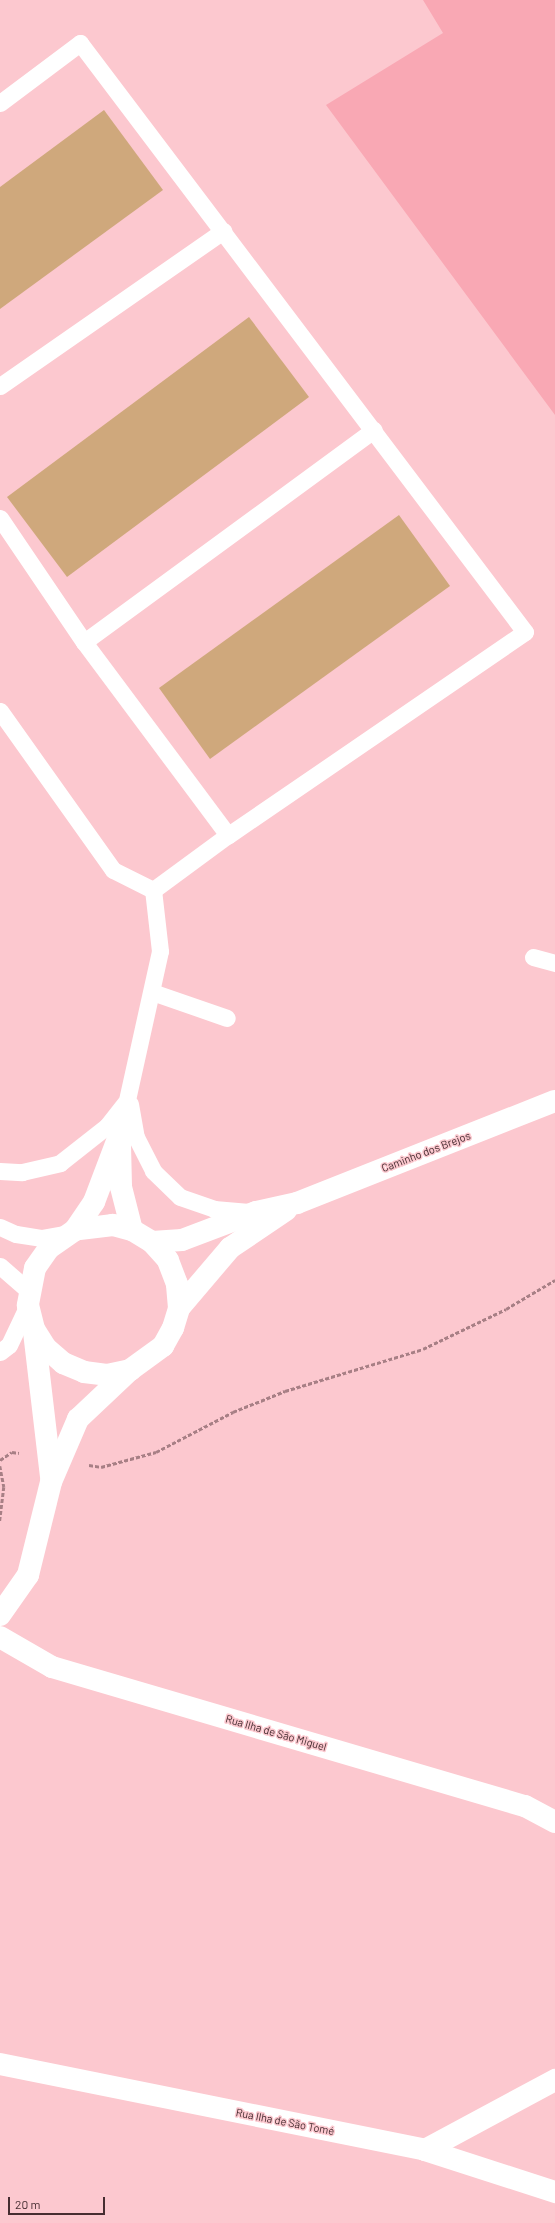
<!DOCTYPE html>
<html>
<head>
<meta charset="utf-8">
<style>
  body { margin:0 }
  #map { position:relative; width:555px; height:2223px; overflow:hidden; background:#fcc8cf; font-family:Barlow,sans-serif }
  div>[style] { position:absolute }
  .green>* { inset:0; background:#f9a8b4 }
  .building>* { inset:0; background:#cfa87c }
  .path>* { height:2.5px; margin-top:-1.25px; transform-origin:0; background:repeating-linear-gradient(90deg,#a77f85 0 4px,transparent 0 6px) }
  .service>* { height:17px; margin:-8.5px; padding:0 8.5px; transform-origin:8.5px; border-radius:8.5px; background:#fff }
  .minor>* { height:22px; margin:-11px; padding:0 11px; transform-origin:11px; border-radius:11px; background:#fff }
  span { translate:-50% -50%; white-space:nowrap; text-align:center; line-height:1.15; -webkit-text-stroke:3px #fcc8cf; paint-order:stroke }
  .street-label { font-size:11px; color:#462d31 }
  .scale { position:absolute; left:8px; top:2197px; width:97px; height:18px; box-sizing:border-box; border:2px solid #462d31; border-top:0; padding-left:5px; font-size:12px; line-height:14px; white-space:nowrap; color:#462d31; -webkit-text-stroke:3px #fcc8cf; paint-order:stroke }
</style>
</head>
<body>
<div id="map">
  <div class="green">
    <i style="clip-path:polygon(423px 0,555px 0,555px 415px,326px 105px,443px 33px)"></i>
  </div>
  <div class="building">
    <i style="clip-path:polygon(104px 110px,163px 190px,0 309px,0 187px)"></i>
    <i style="clip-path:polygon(249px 317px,309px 397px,67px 577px,7px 497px)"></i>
    <i style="clip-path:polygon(399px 515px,450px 586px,210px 759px,159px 688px)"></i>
  </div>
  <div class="path">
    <i style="left:0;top:1460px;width:14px;rotate:-34deg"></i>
    <i style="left:12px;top:1452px;width:7px;rotate:8deg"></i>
    <i style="left:89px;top:1465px;width:12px;rotate:9deg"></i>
    <i style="left:101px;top:1467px;width:57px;rotate:-15.3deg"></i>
    <i style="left:156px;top:1452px;width:87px;rotate:-27.5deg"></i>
    <i style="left:233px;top:1412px;width:56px;rotate:-22deg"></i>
    <i style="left:285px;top:1391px;width:144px;rotate:-16.9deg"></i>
    <i style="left:423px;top:1349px;width:92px;rotate:-25.7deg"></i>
    <i style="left:506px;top:1309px;width:57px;rotate:-30.6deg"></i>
    <i style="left:0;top:1466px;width:21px;rotate:79deg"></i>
    <i style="left:4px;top:1487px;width:34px;rotate:97deg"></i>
  </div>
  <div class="service">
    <i style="left:0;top:103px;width:100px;rotate:-36.9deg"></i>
    <i style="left:80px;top:43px;width:738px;rotate:52.93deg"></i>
    <i style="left:525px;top:632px;width:360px;rotate:145.6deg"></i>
    <i style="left:0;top:386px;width:272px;rotate:-34.8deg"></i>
    <i style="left:0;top:518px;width:150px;rotate:55.9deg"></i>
    <i style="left:84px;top:642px;width:241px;rotate:53.3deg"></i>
    <i style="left:228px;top:835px;width:93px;rotate:143.7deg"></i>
    <i style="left:84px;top:642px;width:359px;rotate:-36.2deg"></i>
    <i style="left:0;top:711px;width:195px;rotate:54.6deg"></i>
    <i style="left:113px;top:870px;width:45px;rotate:26.6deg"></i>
    <i style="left:533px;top:957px;width:23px;rotate:15deg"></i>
    <i style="left:152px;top:992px;width:79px;rotate:19.1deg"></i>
    <i style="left:130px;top:1104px;width:34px;rotate:80deg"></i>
    <i style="left:136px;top:1137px;width:38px;rotate:63deg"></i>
    <i style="left:153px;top:1171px;width:37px;rotate:44deg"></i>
    <i style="left:180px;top:1197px;width:36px;rotate:19deg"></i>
    <i style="left:214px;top:1209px;width:38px;rotate:5deg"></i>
    <i style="left:119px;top:1136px;width:189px;rotate:-77.5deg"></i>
    <i style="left:160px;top:951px;width:61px;rotate:-96.5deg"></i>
    <i style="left:0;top:1171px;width:22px;rotate:3deg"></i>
    <i style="left:22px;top:1172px;width:39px;rotate:-13deg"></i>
    <i style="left:60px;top:1163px;width:60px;rotate:-38.2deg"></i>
    <i style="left:107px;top:1126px;width:29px;rotate:-52deg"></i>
    <i style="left:0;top:1227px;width:17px;rotate:24deg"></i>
    <i style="left:16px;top:1234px;width:25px;rotate:9deg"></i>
    <i style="left:41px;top:1238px;width:27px;rotate:-10deg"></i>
    <i style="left:0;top:1266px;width:38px;rotate:41deg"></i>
    <i style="left:0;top:1352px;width:11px;rotate:-38deg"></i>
    <i style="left:9px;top:1345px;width:44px;rotate:-64.6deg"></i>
  </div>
  <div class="minor">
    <i style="left:120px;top:1145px;width:42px;rotate:88.6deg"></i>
    <i style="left:121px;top:1187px;width:44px;rotate:75.7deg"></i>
    <i style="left:75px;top:1230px;width:34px;rotate:-56deg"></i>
    <i style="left:94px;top:1202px;width:71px;rotate:-69.3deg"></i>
    <i style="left:152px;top:1242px;width:30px;rotate:-4deg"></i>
    <i style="left:182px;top:1240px;width:79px;rotate:-20.7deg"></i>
    <i style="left:256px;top:1212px;width:42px;rotate:-12.4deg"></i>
    <i style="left:297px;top:1203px;width:277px;rotate:-21.6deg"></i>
    <i style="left:179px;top:1308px;width:79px;rotate:-49.6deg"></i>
    <i style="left:230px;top:1248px;width:68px;rotate:-34.2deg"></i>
    <i style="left:34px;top:1332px;width:146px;rotate:83.3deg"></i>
    <i style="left:0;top:1615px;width:49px;rotate:-55deg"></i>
    <i style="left:28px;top:1575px;width:96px;rotate:-76.1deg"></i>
    <i style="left:51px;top:1482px;width:69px;rotate:-66.8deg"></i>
    <i style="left:78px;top:1419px;width:71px;rotate:-43.3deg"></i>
    <i style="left:130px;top:1370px;width:41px;rotate:-36deg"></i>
    <i style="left:163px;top:1346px;width:21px;rotate:-61deg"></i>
    <i style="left:173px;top:1328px;width:21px;rotate:-73deg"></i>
    <i style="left:179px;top:1308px;width:24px;rotate:-95deg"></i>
    <i style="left:177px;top:1284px;width:26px;rotate:-111deg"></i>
    <i style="left:168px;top:1260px;width:24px;rotate:-132deg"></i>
    <i style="left:152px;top:1242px;width:23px;rotate:-149deg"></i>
    <i style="left:132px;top:1230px;width:20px;rotate:-165deg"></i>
    <i style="left:113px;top:1225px;width:38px;rotate:173deg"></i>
    <i style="left:75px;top:1230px;width:32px;rotate:145deg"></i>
    <i style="left:49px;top:1248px;width:24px;rotate:125deg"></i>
    <i style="left:35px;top:1268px;width:38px;rotate:101deg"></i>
    <i style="left:28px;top:1305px;width:25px;rotate:76deg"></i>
    <i style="left:34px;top:1329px;width:22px;rotate:58deg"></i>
    <i style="left:46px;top:1348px;width:23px;rotate:41deg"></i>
    <i style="left:63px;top:1363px;width:23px;rotate:23deg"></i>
    <i style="left:84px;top:1372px;width:23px;rotate:7deg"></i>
    <i style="left:107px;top:1375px;width:24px;rotate:-12deg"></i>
    <i style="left:0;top:1637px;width:60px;rotate:30deg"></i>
    <i style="left:52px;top:1667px;width:493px;rotate:16.4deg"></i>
    <i style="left:525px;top:1806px;width:34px;rotate:28deg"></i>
    <i style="left:0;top:2064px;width:434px;rotate:11.4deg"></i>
    <i style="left:425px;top:2150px;width:137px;rotate:17.9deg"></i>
    <i style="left:425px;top:2150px;width:148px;rotate:-28.3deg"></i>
  </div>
  <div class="street-label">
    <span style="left:426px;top:1152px;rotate:-21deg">Caminho dos Brejos</span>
    <span style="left:276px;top:1733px;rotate:16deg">Rua Ilha de São Miguel</span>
    <span style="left:285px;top:2122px;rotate:11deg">Rua Ilha de São Tomé</span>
  </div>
  <div class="scale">20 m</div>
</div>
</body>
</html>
